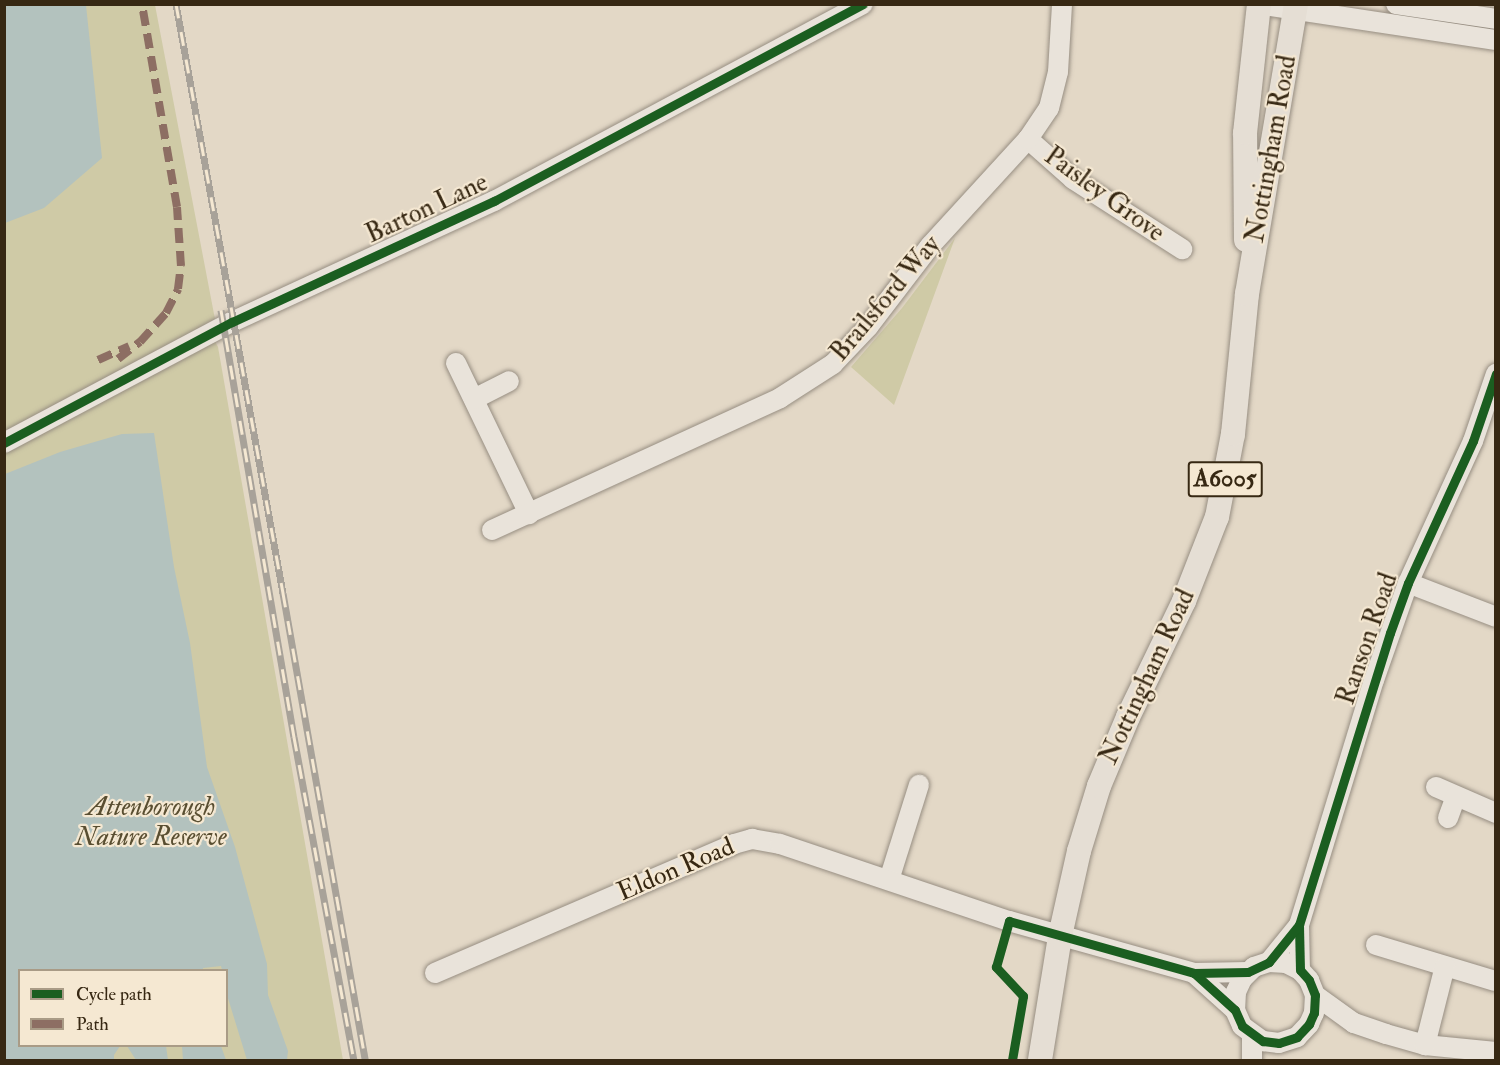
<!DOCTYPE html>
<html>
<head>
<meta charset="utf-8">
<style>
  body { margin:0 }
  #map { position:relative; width:1500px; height:1065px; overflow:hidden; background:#e3d8c6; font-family:"IM FELL Double Pica",serif }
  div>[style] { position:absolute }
  .green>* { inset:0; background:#cfcaa6 }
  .water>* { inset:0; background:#b3c2be }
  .roads { filter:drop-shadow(0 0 2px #978e82) drop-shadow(0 0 2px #978e82) }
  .minor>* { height:20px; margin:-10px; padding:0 10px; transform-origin:10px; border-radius:10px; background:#e9e3da }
  .major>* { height:24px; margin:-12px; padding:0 12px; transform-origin:12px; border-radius:12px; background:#e5ded4 }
  .rail>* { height:7px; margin-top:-3.5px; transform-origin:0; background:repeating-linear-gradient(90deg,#f5e8d2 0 14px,#a8a299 0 28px); box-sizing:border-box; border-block:2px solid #a8a299 }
  .quiet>* { height:8px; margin-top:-4px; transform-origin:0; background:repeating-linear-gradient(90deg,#8d6e63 0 15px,transparent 0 23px) }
  .cycleway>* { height:9px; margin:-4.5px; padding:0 4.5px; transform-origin:4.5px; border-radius:4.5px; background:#1b5e20 }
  span { translate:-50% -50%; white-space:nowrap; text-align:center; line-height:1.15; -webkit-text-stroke:4.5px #f5e8d2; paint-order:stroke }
  .shield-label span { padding:2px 4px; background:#f5e8d2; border:2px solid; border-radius:4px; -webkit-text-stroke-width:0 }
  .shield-label { font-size:24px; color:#372813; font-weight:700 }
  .street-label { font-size:26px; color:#372813 }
  .park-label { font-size:26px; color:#594e31; font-style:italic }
  .frame { position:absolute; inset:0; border:6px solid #372813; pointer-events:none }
  .legend { position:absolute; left:18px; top:969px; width:210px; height:78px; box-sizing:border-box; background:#f5e8d2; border:2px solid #a99b86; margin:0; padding:8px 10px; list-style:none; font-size:18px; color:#372813 }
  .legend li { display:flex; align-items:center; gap:12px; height:30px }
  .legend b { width:30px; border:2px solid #a99b86 }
</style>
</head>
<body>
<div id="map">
  <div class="green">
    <i style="clip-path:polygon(evenodd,5px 5px,155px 5px,214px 314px,215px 319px,206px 324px,218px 347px,343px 1060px,5px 1060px,5px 5px,20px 970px,226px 970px,226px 1046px,20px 1046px,20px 970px)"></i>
    <i style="clip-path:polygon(955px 238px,894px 405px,851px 367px,902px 308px)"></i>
  </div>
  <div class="water">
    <i style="clip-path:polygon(5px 4px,86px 5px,102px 158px,44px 208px,5px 223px)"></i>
    <i style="clip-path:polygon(154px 433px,174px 567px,190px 643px,207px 767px,235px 847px,267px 964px,268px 995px,288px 1051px,287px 1060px,247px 1060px,227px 995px,226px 970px,222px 970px,221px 966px,203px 968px,203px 970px,20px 970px,20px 1046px,120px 1046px,114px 1055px,114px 1060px,5px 1060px,5px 474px,60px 452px,122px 434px)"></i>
    <i style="clip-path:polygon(127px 1046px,166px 1046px,168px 1060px,136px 1060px)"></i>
    <i style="clip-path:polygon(182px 1046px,221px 1046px,226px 1060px,183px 1060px)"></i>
  </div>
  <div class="roads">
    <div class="minor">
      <i style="left:1258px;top:4px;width:241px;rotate:8.6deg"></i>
      <i style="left:1396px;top:4px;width:101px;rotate:8.5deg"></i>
      <i style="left:1028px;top:139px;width:60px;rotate:41.6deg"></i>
      <i style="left:1073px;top:179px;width:130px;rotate:32.7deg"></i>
      <i style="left:456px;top:363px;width:168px;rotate:64.2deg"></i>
      <i style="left:474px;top:399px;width:39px;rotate:-27deg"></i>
      <i style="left:4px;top:443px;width:258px;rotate:-28deg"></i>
      <i style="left:232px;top:322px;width:289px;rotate:-24.8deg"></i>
      <i style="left:494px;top:201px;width:418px;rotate:-28.1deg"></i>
      <i style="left:492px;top:530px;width:317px;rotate:-24.6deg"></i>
      <i style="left:780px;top:398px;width:63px;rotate:-32.7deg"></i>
      <i style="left:833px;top:364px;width:51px;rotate:-46.6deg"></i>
      <i style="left:868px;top:327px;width:102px;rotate:-52.6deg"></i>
      <i style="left:930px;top:246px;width:145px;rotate:-47.5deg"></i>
      <i style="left:1028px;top:139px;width:37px;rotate:-56deg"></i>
      <i style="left:1049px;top:108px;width:37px;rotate:-76deg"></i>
      <i style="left:1058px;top:72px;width:68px;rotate:-86.6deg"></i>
      <i style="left:1408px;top:583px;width:94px;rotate:21.1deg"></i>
      <i style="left:1436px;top:787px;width:65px;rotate:23.4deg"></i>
      <i style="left:1448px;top:818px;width:23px;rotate:-70deg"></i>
      <i style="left:889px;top:880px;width:100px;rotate:-72.5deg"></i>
      <i style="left:1376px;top:945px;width:124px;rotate:16.8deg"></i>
      <i style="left:1269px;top:962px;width:48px;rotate:-51deg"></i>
      <i style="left:1300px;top:970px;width:45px;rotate:-91.3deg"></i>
      <i style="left:1299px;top:925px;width:256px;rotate:-73deg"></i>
      <i style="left:1374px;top:680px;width:103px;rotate:-70.7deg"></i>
      <i style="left:1408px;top:583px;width:156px;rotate:-65.4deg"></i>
      <i style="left:1473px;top:441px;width:71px;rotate:-71.1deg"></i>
      <i style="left:435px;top:973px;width:326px;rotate:-23.3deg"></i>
      <i style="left:734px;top:844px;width:19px;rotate:-16deg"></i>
      <i style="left:752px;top:839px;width:28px;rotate:10deg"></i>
      <i style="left:780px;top:844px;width:242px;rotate:18.6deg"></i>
      <i style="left:1009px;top:921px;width:192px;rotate:15.7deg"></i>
      <i style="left:1194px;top:973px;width:54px;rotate:-1.1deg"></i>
      <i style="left:1194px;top:973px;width:55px;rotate:42.1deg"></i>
      <i style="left:1235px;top:1010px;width:17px;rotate:66deg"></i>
      <i style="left:1242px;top:1026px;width:26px;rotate:36deg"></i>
      <i style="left:1263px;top:1041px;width:16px;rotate:7deg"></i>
      <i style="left:1279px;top:1043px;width:19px;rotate:-18deg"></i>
      <i style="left:1297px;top:1037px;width:18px;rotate:-47deg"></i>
      <i style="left:1309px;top:1024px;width:12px;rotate:-66deg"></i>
      <i style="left:1314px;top:1013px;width:18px;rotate:-87deg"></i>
      <i style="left:1315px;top:995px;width:16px;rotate:-112deg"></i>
      <i style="left:1309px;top:980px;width:13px;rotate:-132deg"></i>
      <i style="left:1300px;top:970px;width:16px;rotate:-153deg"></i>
      <i style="left:1286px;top:963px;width:17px;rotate:-177deg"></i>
      <i style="left:1269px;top:962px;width:16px;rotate:162deg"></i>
      <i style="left:1254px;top:967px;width:17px;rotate:135deg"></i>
      <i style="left:1242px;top:979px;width:14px;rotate:115deg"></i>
      <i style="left:1236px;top:992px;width:18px;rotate:93deg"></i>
      <i style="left:1315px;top:995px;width:48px;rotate:35.7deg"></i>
      <i style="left:1354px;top:1023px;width:34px;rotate:19deg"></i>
      <i style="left:1386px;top:1034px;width:41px;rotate:15.8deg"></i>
      <i style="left:1425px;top:1045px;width:71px;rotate:5.6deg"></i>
      <i style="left:1252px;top:1036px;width:24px;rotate:90deg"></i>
      <i style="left:1425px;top:1045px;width:81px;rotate:-75.8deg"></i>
    </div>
    <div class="major">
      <i style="left:1246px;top:240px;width:107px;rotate:-90.5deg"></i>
      <i style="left:1245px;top:133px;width:130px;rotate:-83.8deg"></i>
      <i style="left:1040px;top:1060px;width:126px;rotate:-80.8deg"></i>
      <i style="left:1060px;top:936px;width:87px;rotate:-77.4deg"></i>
      <i style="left:1079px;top:851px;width:68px;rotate:-72.9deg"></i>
      <i style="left:1099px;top:786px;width:75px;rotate:-67.2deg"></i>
      <i style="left:1128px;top:717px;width:129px;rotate:-64.2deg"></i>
      <i style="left:1184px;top:601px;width:90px;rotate:-68.6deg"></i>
      <i style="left:1217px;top:517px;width:85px;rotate:-79.1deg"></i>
      <i style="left:1233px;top:434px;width:141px;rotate:-84.3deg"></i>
      <i style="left:1247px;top:294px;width:294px;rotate:-80.4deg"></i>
    </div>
  </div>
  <div class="rail">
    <i style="left:176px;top:4px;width:599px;rotate:79.7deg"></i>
    <i style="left:283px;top:593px;width:474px;rotate:80deg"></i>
    <i style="left:221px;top:310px;width:433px;rotate:80.3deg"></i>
    <i style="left:294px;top:737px;width:329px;rotate:79.5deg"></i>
  </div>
  <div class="quiet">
    <i style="left:118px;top:359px;width:28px;rotate:-38deg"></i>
    <i style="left:140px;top:342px;width:39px;rotate:-48deg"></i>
    <i style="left:166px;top:313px;width:27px;rotate:-63deg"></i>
    <i style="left:178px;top:289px;width:23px;rotate:-83deg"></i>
    <i style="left:181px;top:266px;width:59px;rotate:-93.9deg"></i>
    <i style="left:177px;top:207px;width:206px;rotate:-99.8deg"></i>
    <i style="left:98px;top:360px;width:34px;rotate:-24deg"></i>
  </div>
  <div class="cycleway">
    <i style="left:4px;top:443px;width:258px;rotate:-28deg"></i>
    <i style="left:232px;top:322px;width:289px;rotate:-24.8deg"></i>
    <i style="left:494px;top:201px;width:418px;rotate:-28.1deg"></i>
    <i style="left:1194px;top:973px;width:55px;rotate:42.1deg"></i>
    <i style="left:1235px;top:1010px;width:17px;rotate:66deg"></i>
    <i style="left:1242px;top:1026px;width:26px;rotate:36deg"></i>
    <i style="left:1263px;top:1041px;width:16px;rotate:7deg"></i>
    <i style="left:1279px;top:1043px;width:19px;rotate:-18deg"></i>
    <i style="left:1297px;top:1037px;width:18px;rotate:-47deg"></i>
    <i style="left:1309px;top:1024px;width:12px;rotate:-66deg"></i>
    <i style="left:1314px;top:1013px;width:18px;rotate:-87deg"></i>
    <i style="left:1315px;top:995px;width:16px;rotate:-112deg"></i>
    <i style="left:1309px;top:980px;width:13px;rotate:-132deg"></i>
    <i style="left:1300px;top:970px;width:45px;rotate:-91.3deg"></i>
    <i style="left:1299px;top:925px;width:306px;rotate:-72.7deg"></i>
    <i style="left:1390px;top:633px;width:53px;rotate:-70.2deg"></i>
    <i style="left:1408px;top:583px;width:156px;rotate:-65.4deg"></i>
    <i style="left:1473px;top:441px;width:71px;rotate:-71.1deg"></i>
    <i style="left:1012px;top:1060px;width:65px;rotate:-80.2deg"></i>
    <i style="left:1023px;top:996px;width:40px;rotate:-133deg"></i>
    <i style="left:996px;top:967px;width:48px;rotate:-74.2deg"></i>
    <i style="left:1009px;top:921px;width:192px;rotate:15.7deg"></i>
    <i style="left:1194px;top:973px;width:54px;rotate:-1.1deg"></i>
    <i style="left:1248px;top:972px;width:23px;rotate:-25deg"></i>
    <i style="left:1269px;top:962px;width:48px;rotate:-51deg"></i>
  </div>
  <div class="shield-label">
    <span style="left:1225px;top:479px">A6005</span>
  </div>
  <div class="street-label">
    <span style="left:1272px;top:149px;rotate:-80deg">Nottingham Road</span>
    <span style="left:1104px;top:195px;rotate:36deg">Paisley Grove</span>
    <span style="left:427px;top:209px;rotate:-25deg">Barton Lane</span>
    <span style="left:886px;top:299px;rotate:-50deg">Brailsford Way</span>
    <span style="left:1368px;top:639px;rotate:-71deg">Ranson Road</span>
    <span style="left:1148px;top:677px;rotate:-65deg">Nottingham Road</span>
    <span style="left:676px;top:870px;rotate:-23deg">Eldon Road</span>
  </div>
  <div class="park-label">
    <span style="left:151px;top:823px">Attenborough<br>Nature Reserve</span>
  </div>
  <div class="frame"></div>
  <ul class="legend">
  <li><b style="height:8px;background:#1b5e20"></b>Cycle path</li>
  <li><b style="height:8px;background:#8d6e63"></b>Path</li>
  </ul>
</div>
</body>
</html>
